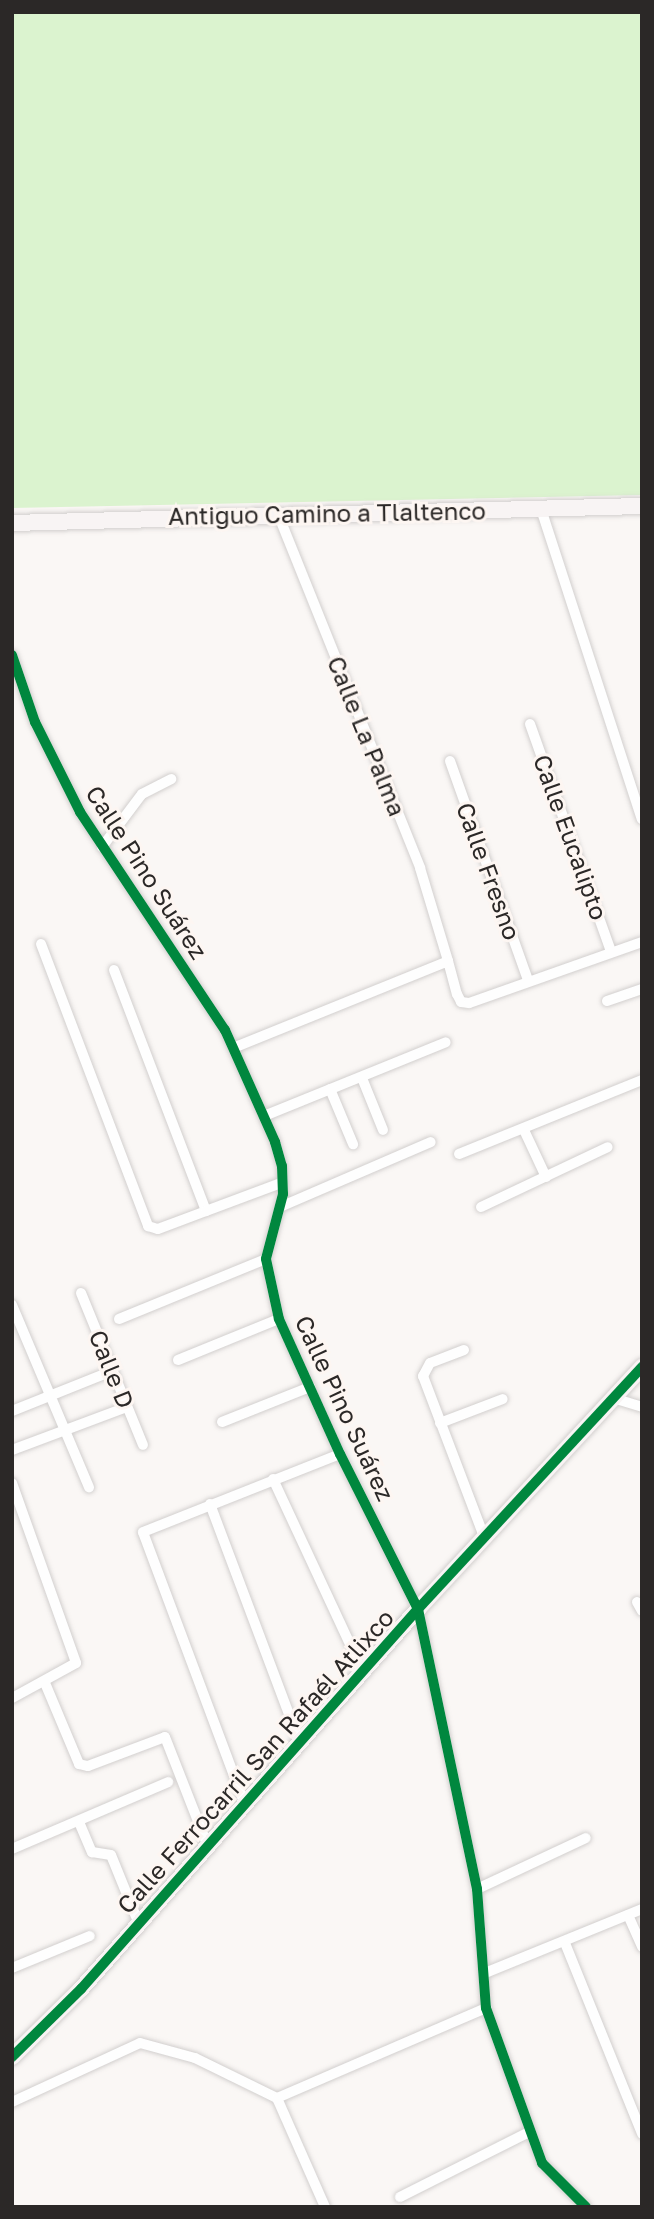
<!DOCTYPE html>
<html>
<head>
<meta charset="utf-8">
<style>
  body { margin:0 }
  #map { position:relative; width:654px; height:2219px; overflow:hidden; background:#faf7f5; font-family:"Golos Text",sans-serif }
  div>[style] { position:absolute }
  .green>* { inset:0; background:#dbf3cf }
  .roads { filter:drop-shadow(0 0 2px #d2cfce) drop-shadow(0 0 2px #d2cfce) }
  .street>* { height:10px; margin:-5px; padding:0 5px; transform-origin:5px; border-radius:5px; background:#fefefe }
  .secondary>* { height:16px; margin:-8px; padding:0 8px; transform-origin:8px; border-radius:8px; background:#f8f4f4 }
  .cycleway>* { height:10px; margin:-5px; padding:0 5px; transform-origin:5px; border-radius:5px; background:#00873e }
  span { translate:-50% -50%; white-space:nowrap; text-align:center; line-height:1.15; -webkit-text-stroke:6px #fdf6f2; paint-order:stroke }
  .street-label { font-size:24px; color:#2b2827 }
  .frame { position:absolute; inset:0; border:14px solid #2b2827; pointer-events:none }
</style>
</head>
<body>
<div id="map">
  <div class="green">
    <i style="clip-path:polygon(12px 12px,642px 12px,642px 495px,12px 508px)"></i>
  </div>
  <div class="roads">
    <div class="street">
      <i style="left:541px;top:509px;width:326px;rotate:72deg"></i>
      <i style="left:278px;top:514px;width:381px;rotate:68.1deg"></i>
      <i style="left:420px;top:868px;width:97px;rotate:73.2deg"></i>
      <i style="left:12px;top:655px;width:71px;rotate:71.1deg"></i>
      <i style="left:35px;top:722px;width:101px;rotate:63.4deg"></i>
      <i style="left:80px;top:812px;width:262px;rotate:56.4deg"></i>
      <i style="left:225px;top:1030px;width:123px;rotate:65.9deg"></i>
      <i style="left:275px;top:1142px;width:25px;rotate:74deg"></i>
      <i style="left:282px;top:1166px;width:28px;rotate:88deg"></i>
      <i style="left:283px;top:1194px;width:67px;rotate:104.7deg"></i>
      <i style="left:266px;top:1259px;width:61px;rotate:77.8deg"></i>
      <i style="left:279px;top:1319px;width:148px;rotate:65.7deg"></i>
      <i style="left:340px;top:1454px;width:174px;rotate:63.3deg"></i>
      <i style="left:418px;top:1609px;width:286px;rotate:78.1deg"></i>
      <i style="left:477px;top:1889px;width:119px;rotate:85.7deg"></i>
      <i style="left:486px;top:2008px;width:165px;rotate:70.1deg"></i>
      <i style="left:542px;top:2163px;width:62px;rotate:45deg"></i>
      <i style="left:530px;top:724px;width:241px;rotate:70.4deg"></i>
      <i style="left:450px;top:761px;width:232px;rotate:70.4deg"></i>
      <i style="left:102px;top:847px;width:66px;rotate:-53deg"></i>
      <i style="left:142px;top:794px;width:33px;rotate:-27deg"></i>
      <i style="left:41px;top:944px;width:302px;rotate:69.2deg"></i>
      <i style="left:148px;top:1226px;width:10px;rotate:17deg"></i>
      <i style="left:158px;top:1229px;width:51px;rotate:-20.6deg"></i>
      <i style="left:114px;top:970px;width:258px;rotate:69.1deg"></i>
      <i style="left:206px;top:1211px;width:80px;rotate:-20.5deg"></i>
      <i style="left:607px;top:1001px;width:37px;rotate:-19deg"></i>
      <i style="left:233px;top:1048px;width:232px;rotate:-22deg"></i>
      <i style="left:448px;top:961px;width:34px;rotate:75deg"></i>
      <i style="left:457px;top:994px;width:9px;rotate:63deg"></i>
      <i style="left:461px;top:1002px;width:8px;rotate:7deg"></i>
      <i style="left:469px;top:1003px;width:183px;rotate:-19.4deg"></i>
      <i style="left:362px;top:1078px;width:56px;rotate:68deg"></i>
      <i style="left:330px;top:1089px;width:60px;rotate:67.3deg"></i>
      <i style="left:264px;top:1116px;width:196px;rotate:-22.1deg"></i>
      <i style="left:524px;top:1130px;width:52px;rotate:64.9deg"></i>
      <i style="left:459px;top:1154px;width:197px;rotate:-22deg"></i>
      <i style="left:280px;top:1207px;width:164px;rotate:-23.3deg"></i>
      <i style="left:481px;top:1207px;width:140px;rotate:-25.3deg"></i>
      <i style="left:81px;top:1293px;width:164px;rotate:67.8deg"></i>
      <i style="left:12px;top:1305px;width:198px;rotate:67.1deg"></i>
      <i style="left:119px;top:1319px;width:159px;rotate:-22.2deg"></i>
      <i style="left:464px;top:1350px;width:36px;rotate:159deg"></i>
      <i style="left:430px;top:1363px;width:15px;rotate:118deg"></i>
      <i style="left:423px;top:1376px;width:172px;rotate:69.2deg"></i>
      <i style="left:178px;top:1360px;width:109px;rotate:-22.1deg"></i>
      <i style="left:613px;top:1398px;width:30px;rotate:17deg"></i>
      <i style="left:12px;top:1411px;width:108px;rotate:-21.8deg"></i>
      <i style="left:222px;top:1422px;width:95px;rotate:-21.7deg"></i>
      <i style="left:440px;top:1423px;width:67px;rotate:-20.9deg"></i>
      <i style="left:12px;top:1450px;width:123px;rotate:-20.5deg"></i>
      <i style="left:273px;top:1479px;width:213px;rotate:65deg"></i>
      <i style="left:12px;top:1483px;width:191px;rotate:70.4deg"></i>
      <i style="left:76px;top:1663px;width:73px;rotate:151.3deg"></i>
      <i style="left:210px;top:1504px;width:255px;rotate:69.4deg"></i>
      <i style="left:637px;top:1602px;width:10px;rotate:61deg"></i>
      <i style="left:45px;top:1683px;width:88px;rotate:67.2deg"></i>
      <i style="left:79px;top:1764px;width:9px;rotate:13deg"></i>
      <i style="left:88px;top:1766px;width:82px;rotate:-20.6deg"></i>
      <i style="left:165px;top:1737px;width:118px;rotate:68.6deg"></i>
      <i style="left:245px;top:1805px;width:291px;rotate:-110.5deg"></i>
      <i style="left:143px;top:1532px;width:212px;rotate:-21.6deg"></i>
      <i style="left:79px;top:1822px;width:33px;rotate:67deg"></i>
      <i style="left:92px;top:1852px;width:19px;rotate:9deg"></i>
      <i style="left:111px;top:1855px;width:74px;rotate:67.9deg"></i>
      <i style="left:12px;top:1849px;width:170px;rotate:-23.2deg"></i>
      <i style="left:477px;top:1889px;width:120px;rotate:-25.1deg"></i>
      <i style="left:628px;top:1915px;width:35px;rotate:66deg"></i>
      <i style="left:565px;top:1943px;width:206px;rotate:68deg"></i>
      <i style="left:12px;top:1968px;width:84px;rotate:-22.3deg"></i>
      <i style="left:485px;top:1973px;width:170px;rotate:-22.2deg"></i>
      <i style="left:277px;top:2098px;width:228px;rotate:-23.3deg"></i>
      <i style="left:12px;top:2102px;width:141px;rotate:-24.7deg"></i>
      <i style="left:140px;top:2043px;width:57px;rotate:15.3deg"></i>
      <i style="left:195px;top:2058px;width:91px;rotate:26deg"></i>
      <i style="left:277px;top:2098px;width:119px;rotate:66.2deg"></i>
      <i style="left:400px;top:2197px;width:144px;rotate:-26.7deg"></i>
    </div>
    <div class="secondary">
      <i style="left:12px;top:523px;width:630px;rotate:-1.55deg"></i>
      <i style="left:12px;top:2057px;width:97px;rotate:-44.6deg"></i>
      <i style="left:81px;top:1989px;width:508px;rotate:-48.43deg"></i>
      <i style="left:418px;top:1609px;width:330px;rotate:-47.2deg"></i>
    </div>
  </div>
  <div class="cycleway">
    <i style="left:12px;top:655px;width:71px;rotate:71.1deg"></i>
    <i style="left:35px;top:722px;width:101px;rotate:63.4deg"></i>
    <i style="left:80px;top:812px;width:262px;rotate:56.4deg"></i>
    <i style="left:225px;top:1030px;width:123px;rotate:65.9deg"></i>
    <i style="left:275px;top:1142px;width:25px;rotate:74deg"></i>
    <i style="left:282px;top:1166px;width:28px;rotate:88deg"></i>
    <i style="left:283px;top:1194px;width:67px;rotate:104.7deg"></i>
    <i style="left:266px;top:1259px;width:61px;rotate:77.8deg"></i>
    <i style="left:279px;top:1319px;width:148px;rotate:65.7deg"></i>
    <i style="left:340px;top:1454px;width:174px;rotate:63.3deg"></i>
    <i style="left:418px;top:1609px;width:286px;rotate:78.1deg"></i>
    <i style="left:477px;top:1889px;width:119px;rotate:85.7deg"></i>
    <i style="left:486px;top:2008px;width:165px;rotate:70.1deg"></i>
    <i style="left:542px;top:2163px;width:62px;rotate:45deg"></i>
    <i style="left:12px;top:2057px;width:97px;rotate:-44.6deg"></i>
    <i style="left:81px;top:1989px;width:508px;rotate:-48.43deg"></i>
    <i style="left:418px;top:1609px;width:330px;rotate:-47.2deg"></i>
  </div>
  <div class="street-label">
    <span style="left:327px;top:513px;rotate:-1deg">Antiguo Camino a Tlaltenco</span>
    <span style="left:367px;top:736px;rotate:68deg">Calle La Palma</span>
    <span style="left:571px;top:837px;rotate:70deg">Calle Eucalipto</span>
    <span style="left:489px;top:871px;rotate:70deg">Calle Fresno</span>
    <span style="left:147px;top:872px;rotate:57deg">Calle Pino Suárez</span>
    <span style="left:112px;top:1369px;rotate:68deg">Calle D</span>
    <span style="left:345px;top:1408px;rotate:65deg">Calle Pino Suárez</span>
    <span style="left:255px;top:1761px;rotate:-48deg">Calle Ferrocarril San Rafaél Atlixco</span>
  </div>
  <div class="frame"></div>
</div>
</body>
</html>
